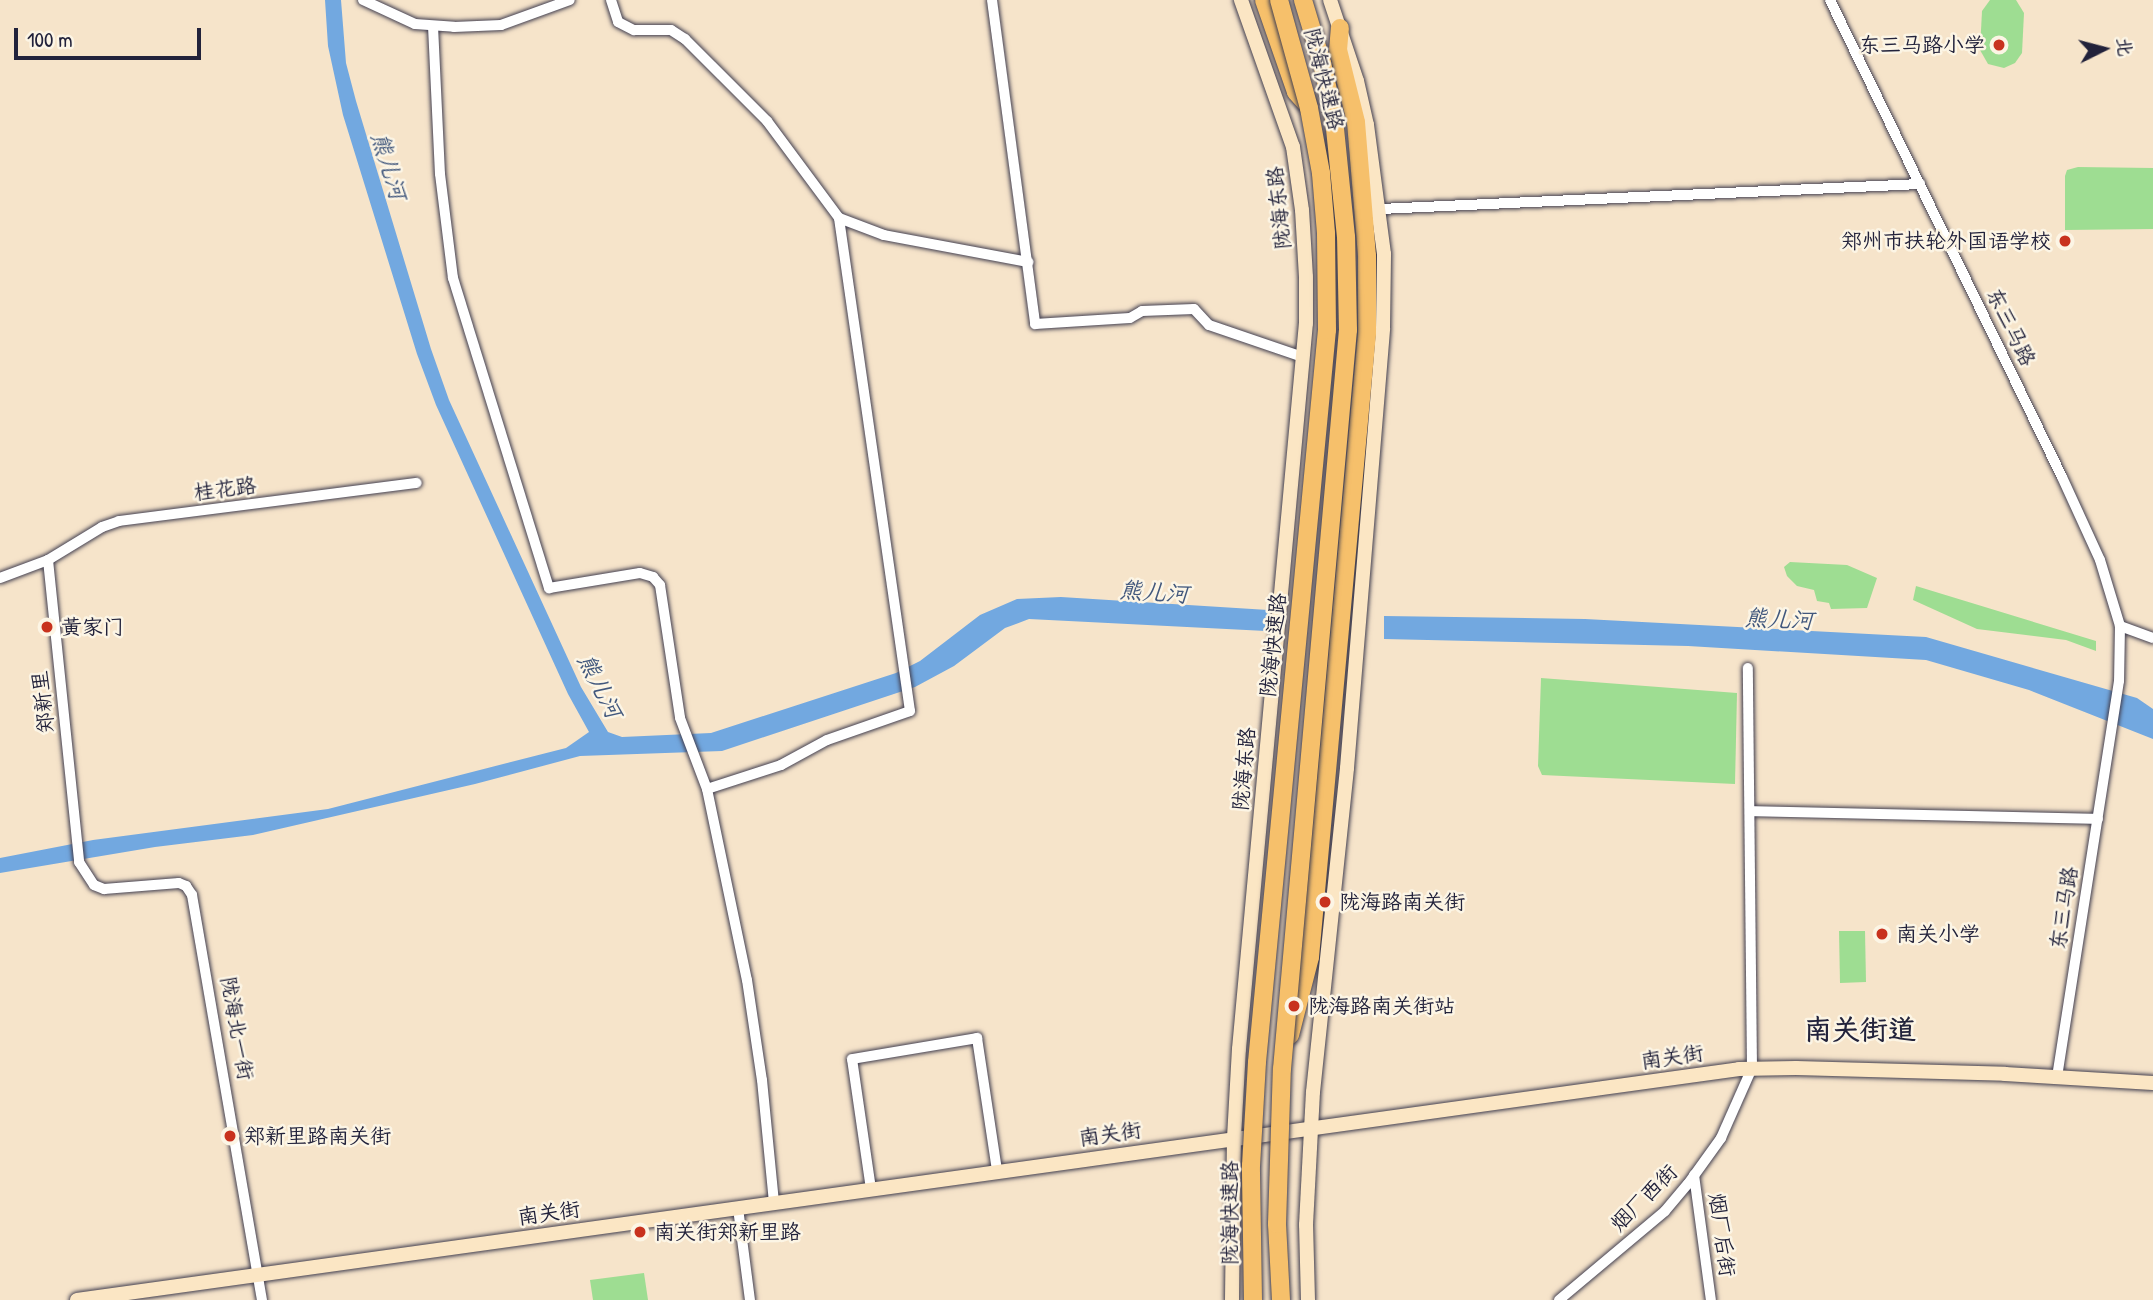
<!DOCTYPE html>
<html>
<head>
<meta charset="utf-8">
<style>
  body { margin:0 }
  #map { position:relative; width:2153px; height:1300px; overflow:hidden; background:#f6e4ca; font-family:"Patrick Hand","LXGW WenKai TC",sans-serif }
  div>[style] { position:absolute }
  .green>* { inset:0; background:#9edd92 }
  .water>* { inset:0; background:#72a8e0 }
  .roads { filter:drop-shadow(0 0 2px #423f50) drop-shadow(0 0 2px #423f50) }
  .street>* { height:10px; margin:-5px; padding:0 5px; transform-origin:5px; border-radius:5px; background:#fff }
  .secondary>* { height:14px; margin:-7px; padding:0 7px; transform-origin:7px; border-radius:7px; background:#fbe6c4 }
  .highway>* { height:18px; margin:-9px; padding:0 9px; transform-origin:9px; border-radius:9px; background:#f6c06b }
  .bridges { filter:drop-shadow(0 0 2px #423f50) drop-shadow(0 0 2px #423f50) }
  .highway-bridge>* { height:18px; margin:-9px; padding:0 9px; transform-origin:9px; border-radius:9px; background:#f6c06b }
  .dots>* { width:19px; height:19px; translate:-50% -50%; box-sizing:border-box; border:4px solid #fcf5e5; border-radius:50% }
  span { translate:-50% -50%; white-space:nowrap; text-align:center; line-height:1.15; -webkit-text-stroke:5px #fcf5e5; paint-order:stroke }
  .poi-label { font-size:21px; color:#22223b }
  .right { translate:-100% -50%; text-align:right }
  .left { translate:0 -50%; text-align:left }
  .street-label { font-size:21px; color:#22223b }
  .water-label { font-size:23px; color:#42587d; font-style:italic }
  .district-label { font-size:28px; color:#22223b; font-weight:700 }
  .north { position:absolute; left:2069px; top:14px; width:70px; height:70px; -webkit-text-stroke:5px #fcf5e5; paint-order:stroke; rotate:84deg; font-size:19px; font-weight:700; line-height:28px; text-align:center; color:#22223b }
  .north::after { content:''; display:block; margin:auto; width:24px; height:32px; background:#22223b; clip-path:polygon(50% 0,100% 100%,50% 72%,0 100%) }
  .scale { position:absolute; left:14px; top:28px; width:187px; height:32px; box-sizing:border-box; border:4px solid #22223b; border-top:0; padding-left:9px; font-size:21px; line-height:24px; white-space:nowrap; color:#22223b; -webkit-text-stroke:5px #fcf5e5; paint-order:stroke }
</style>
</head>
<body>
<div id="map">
  <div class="green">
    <i style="clip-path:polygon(1990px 0,2016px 0,2024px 13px,2022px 53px,2015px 63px,2004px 68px,1988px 64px,1980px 50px,1982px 11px)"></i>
    <i style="clip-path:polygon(2078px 167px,2153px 168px,2153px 229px,2065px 230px,2065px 176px,2067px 170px)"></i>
    <i style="clip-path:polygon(1790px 562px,1847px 565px,1877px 578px,1867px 608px,1831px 609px,1829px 603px,1817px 601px,1814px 590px,1797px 586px,1787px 576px,1784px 567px)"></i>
    <i style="clip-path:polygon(1916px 586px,2096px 641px,2096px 651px,2066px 640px,1977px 629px,1913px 600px)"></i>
    <i style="clip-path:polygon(1541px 678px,1737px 693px,1735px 784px,1542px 775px,1538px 766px)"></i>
    <i style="clip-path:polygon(1839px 931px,1865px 931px,1866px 982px,1840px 983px)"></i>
    <i style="clip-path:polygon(644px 1273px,648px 1300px,593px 1300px,590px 1280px)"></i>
  </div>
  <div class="water">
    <i style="clip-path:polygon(325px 0,341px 0,346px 63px,356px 101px,431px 349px,449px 400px,581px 687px,608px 732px,622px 737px,711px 733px,896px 673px,920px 661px,980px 615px,1017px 599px,1061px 597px,1268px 610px,1266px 631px,1029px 619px,1005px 628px,954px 666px,915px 687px,722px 751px,580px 756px,475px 784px,253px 835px,155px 847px,0 873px,0 858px,93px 840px,328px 809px,566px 748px,589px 732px,568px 694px,436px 405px,417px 354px,343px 115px,328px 46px)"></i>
    <i style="clip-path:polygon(1384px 616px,1585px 619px,1926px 637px,2137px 698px,2153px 709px,2153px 739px,2029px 690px,1926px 660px,1688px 646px,1384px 639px)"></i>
  </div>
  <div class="roads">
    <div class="street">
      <i style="left:363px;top:0;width:57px;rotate:24.8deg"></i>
      <i style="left:415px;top:24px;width:39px;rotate:4deg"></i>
      <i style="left:454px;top:27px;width:47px;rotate:-2.4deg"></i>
      <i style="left:501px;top:25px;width:73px;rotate:-19.9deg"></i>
      <i style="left:611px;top:0;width:23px;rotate:72deg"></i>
      <i style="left:618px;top:22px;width:18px;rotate:27deg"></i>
      <i style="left:634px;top:30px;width:37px"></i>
      <i style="left:671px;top:30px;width:17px;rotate:33deg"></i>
      <i style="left:685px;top:39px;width:116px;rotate:45deg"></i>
      <i style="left:767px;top:121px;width:121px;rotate:53.4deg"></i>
      <i style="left:839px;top:218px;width:48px;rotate:20.7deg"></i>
      <i style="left:884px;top:235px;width:147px;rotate:10.6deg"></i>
      <i style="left:992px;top:0;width:327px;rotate:82.4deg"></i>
      <i style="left:1035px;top:324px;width:95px;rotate:-3.6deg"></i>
      <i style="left:1130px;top:318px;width:14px;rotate:-30deg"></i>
      <i style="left:1142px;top:311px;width:52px;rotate:-2.2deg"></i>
      <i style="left:1194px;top:309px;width:22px;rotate:47deg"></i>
      <i style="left:1209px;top:325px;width:99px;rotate:18.8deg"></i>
      <i style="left:1830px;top:0;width:530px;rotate:64.06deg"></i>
      <i style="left:2062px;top:477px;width:91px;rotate:65.4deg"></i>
      <i style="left:2100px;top:560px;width:69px;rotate:73.1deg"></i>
      <i style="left:2120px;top:626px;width:55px;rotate:91deg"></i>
      <i style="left:2119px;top:681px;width:401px;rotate:98.9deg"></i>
      <i style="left:433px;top:26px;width:148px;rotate:87.3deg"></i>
      <i style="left:440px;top:174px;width:105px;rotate:82.9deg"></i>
      <i style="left:453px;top:278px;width:325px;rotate:72.8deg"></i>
      <i style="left:549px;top:588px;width:92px;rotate:-9.4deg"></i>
      <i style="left:640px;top:573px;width:14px;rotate:17deg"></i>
      <i style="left:653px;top:577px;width:11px;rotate:49deg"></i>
      <i style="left:660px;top:585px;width:134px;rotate:81.4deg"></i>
      <i style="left:680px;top:718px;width:76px;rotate:69.2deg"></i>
      <i style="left:707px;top:789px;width:195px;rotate:78.2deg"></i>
      <i style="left:747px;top:980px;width:101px;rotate:81.5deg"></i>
      <i style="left:762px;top:1080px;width:124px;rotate:84.4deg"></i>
      <i style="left:1380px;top:209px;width:541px;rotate:-2.65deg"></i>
      <i style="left:48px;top:560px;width:304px;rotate:84.1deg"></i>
      <i style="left:79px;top:862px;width:27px;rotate:57deg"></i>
      <i style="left:94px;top:885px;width:11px;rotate:22deg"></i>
      <i style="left:104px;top:889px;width:75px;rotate:-4.6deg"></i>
      <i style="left:179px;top:883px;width:8px;rotate:23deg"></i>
      <i style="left:186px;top:886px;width:11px;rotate:56deg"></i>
      <i style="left:192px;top:895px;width:411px;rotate:80.2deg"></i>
      <i style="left:0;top:578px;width:51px;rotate:-20.6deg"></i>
      <i style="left:48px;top:560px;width:63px;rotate:-31.4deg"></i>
      <i style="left:102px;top:527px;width:18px;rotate:-19deg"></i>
      <i style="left:119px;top:521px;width:300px;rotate:-7.3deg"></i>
      <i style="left:2120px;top:626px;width:35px;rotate:20deg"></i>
      <i style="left:707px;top:789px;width:78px;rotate:-18deg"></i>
      <i style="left:781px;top:765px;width:52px;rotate:-28.5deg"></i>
      <i style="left:827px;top:740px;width:88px;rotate:-19.3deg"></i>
      <i style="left:910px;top:711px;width:498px;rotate:-98.2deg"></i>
      <i style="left:1750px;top:811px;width:348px;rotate:1.3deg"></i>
      <i style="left:1694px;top:1175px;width:126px;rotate:82.3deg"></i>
      <i style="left:871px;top:1189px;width:131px;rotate:-98.3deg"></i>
      <i style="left:852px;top:1059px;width:127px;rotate:-9.5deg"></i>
      <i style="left:977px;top:1038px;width:134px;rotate:81.4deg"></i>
      <i style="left:738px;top:1208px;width:93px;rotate:82.6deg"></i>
      <i style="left:1559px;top:1300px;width:138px;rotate:-40deg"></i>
      <i style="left:1665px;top:1211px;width:35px;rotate:-50deg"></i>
      <i style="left:1688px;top:1184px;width:57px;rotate:-54.3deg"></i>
      <i style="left:1721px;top:1138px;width:77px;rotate:-66.1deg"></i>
      <i style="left:1752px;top:1068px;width:400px;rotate:-90.6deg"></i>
    </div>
    <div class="secondary">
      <i style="left:77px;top:1300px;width:1678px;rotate:-7.91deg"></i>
      <i style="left:1739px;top:1069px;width:57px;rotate:-1deg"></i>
      <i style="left:1796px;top:1068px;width:209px;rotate:1.6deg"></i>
      <i style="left:2005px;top:1074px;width:148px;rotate:3.5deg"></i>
      <i style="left:1232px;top:1300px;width:162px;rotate:-89.3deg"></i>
      <i style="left:1234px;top:1138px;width:89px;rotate:-86.8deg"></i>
      <i style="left:1239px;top:1049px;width:729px;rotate:-84.73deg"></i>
      <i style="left:1306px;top:323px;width:46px;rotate:-90deg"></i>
      <i style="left:1306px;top:277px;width:67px;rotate:-93.4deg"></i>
      <i style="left:1302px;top:210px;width:64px;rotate:-98.1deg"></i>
      <i style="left:1293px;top:147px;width:156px;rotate:-109.5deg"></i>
      <i style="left:1308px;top:1300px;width:75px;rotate:-91.5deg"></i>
      <i style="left:1306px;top:1225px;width:133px;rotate:-87deg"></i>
      <i style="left:1313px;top:1092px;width:326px;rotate:-84deg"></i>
      <i style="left:1347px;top:768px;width:441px;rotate:-85.3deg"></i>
      <i style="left:1383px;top:328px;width:74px;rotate:-89.2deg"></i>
      <i style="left:1384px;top:254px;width:130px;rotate:-97.5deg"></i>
      <i style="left:1367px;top:125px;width:45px;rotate:-102.8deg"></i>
      <i style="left:1357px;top:81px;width:85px;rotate:-108.4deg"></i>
    </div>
    <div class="highway">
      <i style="left:1264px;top:0;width:97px;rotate:70.8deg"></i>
      <i style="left:1296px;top:92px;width:15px;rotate:48deg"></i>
      <i style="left:1290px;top:1035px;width:81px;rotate:-75.6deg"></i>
      <i style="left:1310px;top:957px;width:627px;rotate:-84.78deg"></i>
      <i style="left:1367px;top:333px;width:77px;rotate:-90deg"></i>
      <i style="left:1367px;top:256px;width:134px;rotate:-94.7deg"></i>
      <i style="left:1356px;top:122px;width:74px;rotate:-104deg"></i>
      <i style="left:1338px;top:50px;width:22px;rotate:-85deg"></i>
    </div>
  </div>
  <div class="bridges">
    <div class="highway-bridge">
      <i style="left:1253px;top:1300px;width:134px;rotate:-90.9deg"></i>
      <i style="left:1251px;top:1166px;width:104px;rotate:-86.7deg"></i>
      <i style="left:1257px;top:1062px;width:735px;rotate:-84.54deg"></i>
      <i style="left:1327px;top:330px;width:97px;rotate:-90.6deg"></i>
      <i style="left:1326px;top:233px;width:60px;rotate:-94.8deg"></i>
      <i style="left:1321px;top:173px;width:66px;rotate:-100.5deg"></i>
      <i style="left:1309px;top:108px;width:112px;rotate:-105.5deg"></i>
      <i style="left:1281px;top:1300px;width:76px;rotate:-93deg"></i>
      <i style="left:1277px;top:1224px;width:155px;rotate:-88.2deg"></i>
      <i style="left:1282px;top:1069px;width:742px;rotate:-84.9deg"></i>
      <i style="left:1348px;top:330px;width:93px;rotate:-91.2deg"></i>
      <i style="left:1346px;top:237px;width:120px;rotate:-95.8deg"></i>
      <i style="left:1334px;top:118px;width:56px;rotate:-102.3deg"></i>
      <i style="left:1322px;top:63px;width:66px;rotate:-106.8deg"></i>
    </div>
  </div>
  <div class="dots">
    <i style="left:1999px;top:45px;background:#c8321e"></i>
    <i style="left:2065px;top:241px;background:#c8321e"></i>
    <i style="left:47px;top:627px;background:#c8321e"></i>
    <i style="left:1325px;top:902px;background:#c8321e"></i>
    <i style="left:1882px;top:934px;background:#c8321e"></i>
    <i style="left:1294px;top:1006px;background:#c8321e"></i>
    <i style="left:230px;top:1136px;background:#c8321e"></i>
    <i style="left:640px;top:1232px;background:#c8321e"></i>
  </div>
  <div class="poi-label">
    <span class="right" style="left:1985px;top:45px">东三马路小学</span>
    <span class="right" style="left:2051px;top:241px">郑州市扶轮外国语学校</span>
    <span class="left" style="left:61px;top:627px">黄家门</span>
    <span class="left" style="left:1339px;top:902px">陇海路南关街</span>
    <span class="left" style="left:1896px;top:934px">南关小学</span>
    <span class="left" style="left:1308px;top:1006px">陇海路南关街站</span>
    <span class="left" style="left:244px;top:1136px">郑新里路南关街</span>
    <span class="left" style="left:654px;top:1232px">南关街郑新里路</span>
  </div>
  <div class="street-label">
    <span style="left:1324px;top:79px;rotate:76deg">陇海快速路</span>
    <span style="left:1279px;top:208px;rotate:-96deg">陇海东路</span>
    <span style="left:2011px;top:327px;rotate:64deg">东三马路</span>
    <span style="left:225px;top:489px;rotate:-7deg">桂花路</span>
    <span style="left:1273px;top:645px;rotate:-84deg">陇海快速路</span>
    <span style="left:43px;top:702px;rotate:-96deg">郑新里</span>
    <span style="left:1244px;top:769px;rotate:-85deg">陇海东路</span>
    <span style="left:2064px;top:908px;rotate:-81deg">东三马路</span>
    <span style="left:237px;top:1028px;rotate:80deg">陇海北一街</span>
    <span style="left:1672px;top:1057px;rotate:-8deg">南关街</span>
    <span style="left:1110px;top:1134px;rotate:-8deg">南关街</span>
    <span style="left:1644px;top:1198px;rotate:-45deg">烟厂西街</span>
    <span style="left:549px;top:1213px;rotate:-8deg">南关街</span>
    <span style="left:1230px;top:1213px;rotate:-90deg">陇海快速路</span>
    <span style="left:1722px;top:1235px;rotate:82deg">烟厂后街</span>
  </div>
  <div class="water-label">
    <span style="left:389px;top:166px;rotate:73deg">熊儿河</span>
    <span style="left:1154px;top:592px;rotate:4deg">熊儿河</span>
    <span style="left:1779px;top:619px;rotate:3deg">熊儿河</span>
    <span style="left:600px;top:686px;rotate:63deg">熊儿河</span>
  </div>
  <div class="district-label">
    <span style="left:1860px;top:1029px">南关街道</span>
  </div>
  <div class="north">北</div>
  <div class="scale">100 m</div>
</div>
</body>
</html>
